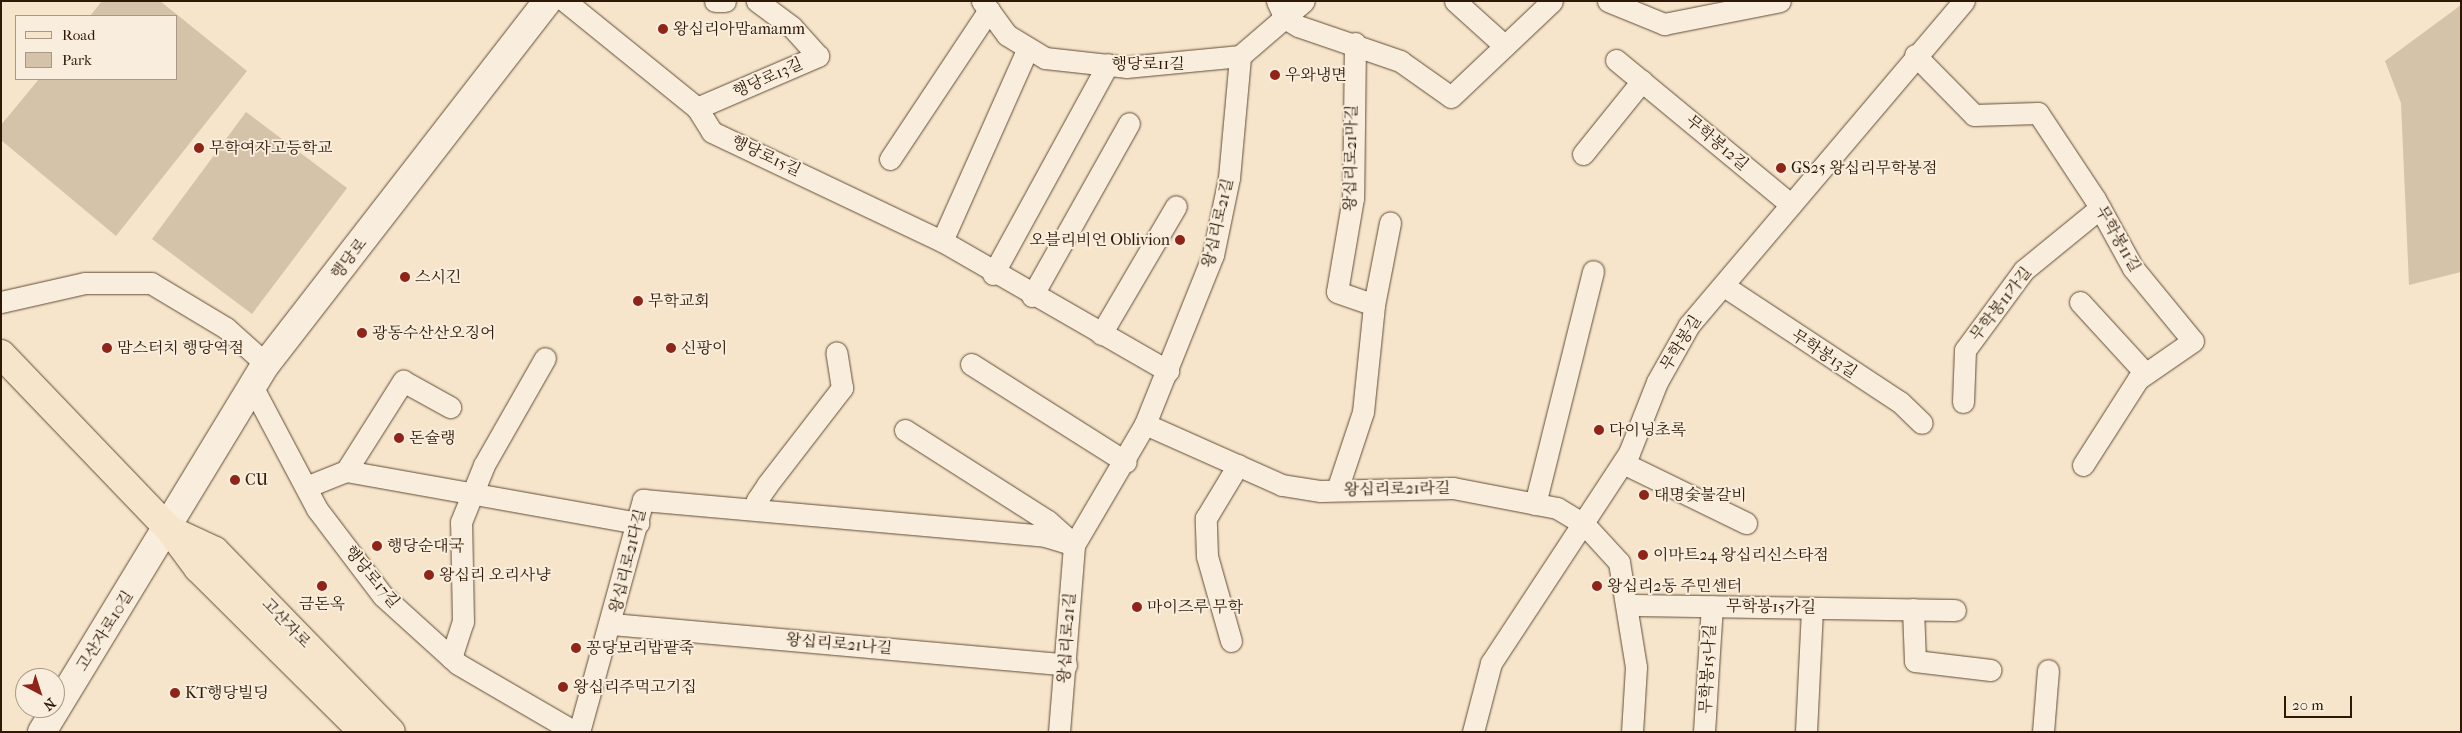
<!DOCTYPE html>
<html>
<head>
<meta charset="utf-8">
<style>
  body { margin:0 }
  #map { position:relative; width:2462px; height:733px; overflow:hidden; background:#f6e5ca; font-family:"IM FELL French Canon","Noto Serif KR",serif }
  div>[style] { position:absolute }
  .green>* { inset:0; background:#d4c2a9 }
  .roads { filter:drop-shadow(0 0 1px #614c37) drop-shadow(0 0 1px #614c37) }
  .street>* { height:21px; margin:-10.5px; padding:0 10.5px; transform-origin:10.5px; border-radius:10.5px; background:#f9eedd }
  .secondary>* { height:28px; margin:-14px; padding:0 14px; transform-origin:14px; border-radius:14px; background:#f9eedd }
  .primary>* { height:28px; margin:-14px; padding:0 14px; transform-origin:14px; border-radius:14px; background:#f6e5ca }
  .dots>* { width:14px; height:14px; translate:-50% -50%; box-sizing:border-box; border:2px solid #f9eedd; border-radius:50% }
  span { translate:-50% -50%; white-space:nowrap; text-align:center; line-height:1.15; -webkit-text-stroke:4px #f9eedd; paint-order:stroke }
  .poi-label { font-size:16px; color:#2f1906 }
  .left { translate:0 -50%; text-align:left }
  .right { translate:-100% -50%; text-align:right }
  .street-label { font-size:16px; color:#2f1906 }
  .frame { position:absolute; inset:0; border:2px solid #2f1906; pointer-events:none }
  .legend { position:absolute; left:15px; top:15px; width:162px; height:65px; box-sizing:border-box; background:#f9eedd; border:1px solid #a89987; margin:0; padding:6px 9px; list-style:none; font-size:15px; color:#2f1906 }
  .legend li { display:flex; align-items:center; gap:10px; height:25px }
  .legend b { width:25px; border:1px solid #a89987 }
  .north { position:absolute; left:15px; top:668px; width:50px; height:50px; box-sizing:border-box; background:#f9eedd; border:1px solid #a89987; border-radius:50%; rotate:140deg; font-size:14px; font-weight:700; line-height:20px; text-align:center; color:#2f1906 }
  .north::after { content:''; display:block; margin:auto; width:18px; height:22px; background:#8f2418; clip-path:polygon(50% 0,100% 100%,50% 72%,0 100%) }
  .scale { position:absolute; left:2284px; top:696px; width:68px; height:22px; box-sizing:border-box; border:2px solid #2f1906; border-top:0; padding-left:6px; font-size:15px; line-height:18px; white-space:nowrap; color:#2f1906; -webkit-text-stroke:4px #f9eedd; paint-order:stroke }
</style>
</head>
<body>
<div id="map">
  <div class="green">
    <i style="clip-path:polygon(102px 1px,160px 1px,247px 71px,116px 236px,1px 140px,1px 125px,39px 79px,176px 79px,176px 16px,90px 16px)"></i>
    <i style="clip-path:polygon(2461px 5px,2461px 272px,2409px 285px,2401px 103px,2385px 61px)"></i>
    <i style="clip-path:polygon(246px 112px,347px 188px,252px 314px,152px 239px)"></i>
  </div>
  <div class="roads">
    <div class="street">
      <i style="left:565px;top:1px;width:170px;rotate:39deg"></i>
      <i style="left:697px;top:108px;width:28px;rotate:58deg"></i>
      <i style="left:712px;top:132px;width:255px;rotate:25.4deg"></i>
      <i style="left:942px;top:241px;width:261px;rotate:29.9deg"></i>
      <i style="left:715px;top:1px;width:10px"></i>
      <i style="left:982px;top:1px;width:42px;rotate:53.7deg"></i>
      <i style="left:1007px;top:35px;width:44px;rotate:31.2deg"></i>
      <i style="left:1045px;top:58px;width:81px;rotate:6.3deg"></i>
      <i style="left:1126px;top:67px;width:115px;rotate:-5.5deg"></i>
      <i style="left:1277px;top:1px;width:19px;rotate:65deg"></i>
      <i style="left:1285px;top:18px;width:15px;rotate:32deg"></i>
      <i style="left:1298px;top:26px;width:108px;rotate:18.9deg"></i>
      <i style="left:1400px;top:61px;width:62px;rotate:35.2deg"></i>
      <i style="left:1451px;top:97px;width:139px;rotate:-43.5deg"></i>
      <i style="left:1455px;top:1px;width:67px;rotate:42deg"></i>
      <i style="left:1608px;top:1px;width:61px;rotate:22.3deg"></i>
      <i style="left:1664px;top:24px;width:118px;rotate:-11.2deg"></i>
      <i style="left:1355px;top:43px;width:155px;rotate:90.7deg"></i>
      <i style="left:1353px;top:198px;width:95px;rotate:99.7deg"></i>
      <i style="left:1337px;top:292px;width:39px;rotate:19deg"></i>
      <i style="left:1915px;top:55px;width:84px;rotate:45.5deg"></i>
      <i style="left:1974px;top:115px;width:64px;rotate:-1.8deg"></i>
      <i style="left:2038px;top:113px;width:103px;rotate:56.5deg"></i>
      <i style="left:2095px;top:199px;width:79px;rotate:61.2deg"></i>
      <i style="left:2133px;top:268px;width:94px;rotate:50.6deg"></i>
      <i style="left:2193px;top:341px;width:67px;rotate:145.4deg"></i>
      <i style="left:2138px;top:379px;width:102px;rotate:122.6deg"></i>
      <i style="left:1616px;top:60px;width:227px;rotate:39.6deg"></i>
      <i style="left:697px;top:108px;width:132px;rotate:-23.3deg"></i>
      <i style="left:818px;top:56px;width:39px;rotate:-132deg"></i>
      <i style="left:792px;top:27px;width:44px;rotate:-143.4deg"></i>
      <i style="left:1583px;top:154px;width:94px;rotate:-51.1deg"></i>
      <i style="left:890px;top:159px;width:179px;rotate:-56.4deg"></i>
      <i style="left:942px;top:241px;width:211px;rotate:-66deg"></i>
      <i style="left:993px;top:274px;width:239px;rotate:-61.3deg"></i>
      <i style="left:1724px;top:286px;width:211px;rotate:33.4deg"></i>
      <i style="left:1900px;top:402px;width:30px;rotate:44deg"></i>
      <i style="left:1032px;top:296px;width:198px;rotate:-60.7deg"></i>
      <i style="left:1px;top:302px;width:86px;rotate:-12.7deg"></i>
      <i style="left:85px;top:283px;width:66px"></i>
      <i style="left:151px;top:283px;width:87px;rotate:31deg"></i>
      <i style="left:226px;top:328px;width:54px;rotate:42deg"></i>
      <i style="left:2080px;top:302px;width:96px;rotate:47.5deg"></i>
      <i style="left:1101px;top:334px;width:148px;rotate:-59.6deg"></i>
      <i style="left:971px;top:364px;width:183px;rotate:32.3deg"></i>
      <i style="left:253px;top:388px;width:137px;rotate:62.1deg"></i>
      <i style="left:317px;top:509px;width:109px;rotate:52.8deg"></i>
      <i style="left:383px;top:596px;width:101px;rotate:42.2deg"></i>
      <i style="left:458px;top:664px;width:135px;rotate:30.2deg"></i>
      <i style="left:1963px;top:402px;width:52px;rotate:-87.8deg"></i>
      <i style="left:1965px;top:350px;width:99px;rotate:-53.6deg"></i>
      <i style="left:2024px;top:270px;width:98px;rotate:-39.2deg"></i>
      <i style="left:1145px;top:424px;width:150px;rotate:24deg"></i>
      <i style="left:1282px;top:485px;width:39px;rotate:9deg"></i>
      <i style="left:1321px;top:491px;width:132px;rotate:-1.3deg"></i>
      <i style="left:1453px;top:488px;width:106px;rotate:10.9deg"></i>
      <i style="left:1557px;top:508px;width:31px;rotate:31deg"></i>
      <i style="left:1584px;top:524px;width:52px;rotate:47.4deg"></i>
      <i style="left:1619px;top:562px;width:106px;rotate:80.8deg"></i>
      <i style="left:1636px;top:667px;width:65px;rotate:93.5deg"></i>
      <i style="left:905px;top:430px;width:169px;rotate:32.5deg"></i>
      <i style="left:1048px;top:521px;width:28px;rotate:42deg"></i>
      <i style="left:1623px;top:463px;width:137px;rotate:26deg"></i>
      <i style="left:346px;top:471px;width:107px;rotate:-57.7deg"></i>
      <i style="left:403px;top:381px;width:54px;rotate:29deg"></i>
      <i style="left:306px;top:487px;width:43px;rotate:-21.8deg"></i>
      <i style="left:346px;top:471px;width:297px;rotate:10.1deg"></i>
      <i style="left:1337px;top:490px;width:82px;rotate:-71.6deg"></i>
      <i style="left:1363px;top:412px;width:108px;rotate:-84.1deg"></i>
      <i style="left:1374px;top:305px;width:84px;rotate:-79deg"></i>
      <i style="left:1535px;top:504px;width:240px;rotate:-76deg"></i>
      <i style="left:758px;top:510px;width:10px;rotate:-96deg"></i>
      <i style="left:757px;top:500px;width:18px;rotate:-56deg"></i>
      <i style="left:767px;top:485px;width:123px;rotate:-52.3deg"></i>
      <i style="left:842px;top:388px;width:36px;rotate:-99deg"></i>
      <i style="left:1629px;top:605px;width:326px;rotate:0.9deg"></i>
      <i style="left:1913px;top:609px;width:52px;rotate:87.8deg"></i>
      <i style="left:1915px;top:661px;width:76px;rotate:6.8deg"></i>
      <i style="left:611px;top:624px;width:457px;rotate:5.1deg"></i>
      <i style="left:1231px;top:641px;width:88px;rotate:-105.8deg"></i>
      <i style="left:1207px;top:556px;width:38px;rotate:-92deg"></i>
      <i style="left:1206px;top:518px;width:62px;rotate:-58.9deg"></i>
      <i style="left:451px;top:658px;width:38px;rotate:-72deg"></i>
      <i style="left:463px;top:622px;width:100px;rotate:-91.1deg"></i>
      <i style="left:461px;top:522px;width:61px;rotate:-68deg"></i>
      <i style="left:484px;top:465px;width:123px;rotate:-60.3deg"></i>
      <i style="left:579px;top:732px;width:241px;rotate:-74.6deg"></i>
      <i style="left:643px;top:500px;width:404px;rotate:5.1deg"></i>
      <i style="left:1045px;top:536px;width:30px;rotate:17deg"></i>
      <i style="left:1059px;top:732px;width:188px;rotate:-85.4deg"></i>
      <i style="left:1074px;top:545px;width:140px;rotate:-59.6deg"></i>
      <i style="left:1145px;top:424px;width:182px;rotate:-68.1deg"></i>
      <i style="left:1213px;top:255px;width:79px;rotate:-78.3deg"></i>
      <i style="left:1229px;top:178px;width:122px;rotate:-84.8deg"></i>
      <i style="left:1240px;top:56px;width:84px;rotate:-40.7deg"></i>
      <i style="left:1473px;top:732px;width:71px;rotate:-75.4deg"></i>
      <i style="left:1491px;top:663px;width:251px;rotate:-56.7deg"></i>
      <i style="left:1629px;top:453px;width:76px;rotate:-68.5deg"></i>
      <i style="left:1657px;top:382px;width:65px;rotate:-60.7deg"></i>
      <i style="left:1689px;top:325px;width:425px;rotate:-49.7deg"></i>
      <i style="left:1704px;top:732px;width:126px;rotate:-86.4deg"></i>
      <i style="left:1806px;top:732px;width:124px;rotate:-87.2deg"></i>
      <i style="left:2043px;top:732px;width:62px;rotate:-85.4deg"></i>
    </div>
    <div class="secondary">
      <i style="left:42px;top:732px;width:431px;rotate:-58.7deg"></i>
      <i style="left:266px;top:364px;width:460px;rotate:-52.2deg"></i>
    </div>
    <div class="primary">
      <i style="left:1px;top:354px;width:243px;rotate:46.2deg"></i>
      <i style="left:169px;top:529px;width:49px;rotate:53.4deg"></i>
      <i style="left:198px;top:568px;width:233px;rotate:44.8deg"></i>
      <i style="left:172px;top:531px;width:47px;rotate:24.9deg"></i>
      <i style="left:215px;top:551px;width:252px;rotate:45.8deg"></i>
    </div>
  </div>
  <div class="dots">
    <i style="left:663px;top:29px;background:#8f2418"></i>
    <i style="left:1275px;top:75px;background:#8f2418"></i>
    <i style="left:199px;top:148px;background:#8f2418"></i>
    <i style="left:1781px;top:168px;background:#8f2418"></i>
    <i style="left:1180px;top:240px;background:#8f2418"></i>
    <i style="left:405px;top:277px;background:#8f2418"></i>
    <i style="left:638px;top:301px;background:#8f2418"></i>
    <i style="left:362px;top:333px;background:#8f2418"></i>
    <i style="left:107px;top:348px;background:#8f2418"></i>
    <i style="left:671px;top:348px;background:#8f2418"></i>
    <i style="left:1599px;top:430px;background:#8f2418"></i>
    <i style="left:399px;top:438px;background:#8f2418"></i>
    <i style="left:235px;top:480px;background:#8f2418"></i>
    <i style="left:1644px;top:495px;background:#8f2418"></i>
    <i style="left:377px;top:546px;background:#8f2418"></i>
    <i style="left:1643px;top:555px;background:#8f2418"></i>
    <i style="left:429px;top:575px;background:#8f2418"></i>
    <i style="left:322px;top:586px;background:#8f2418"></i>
    <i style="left:1597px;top:586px;background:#8f2418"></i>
    <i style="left:1137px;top:607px;background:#8f2418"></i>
    <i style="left:576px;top:648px;background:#8f2418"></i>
    <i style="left:563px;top:687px;background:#8f2418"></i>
    <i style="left:175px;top:693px;background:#8f2418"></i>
  </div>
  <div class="poi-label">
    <span class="left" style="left:673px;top:29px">왕십리아맘amamm</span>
    <span class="left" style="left:1285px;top:75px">우와냉면</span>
    <span class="left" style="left:209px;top:148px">무학여자고등학교</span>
    <span class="left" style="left:1791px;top:168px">GS25 왕십리무학봉점</span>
    <span class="right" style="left:1170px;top:240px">오블리비언 Oblivion</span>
    <span class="left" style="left:415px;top:277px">스시긴</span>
    <span class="left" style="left:648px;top:301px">무학교회</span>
    <span class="left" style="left:372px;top:333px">광동수산산오징어</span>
    <span class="left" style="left:117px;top:348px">맘스터치 행당역점</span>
    <span class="left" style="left:681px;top:348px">신팡이</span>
    <span class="left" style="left:1609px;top:430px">다이닝초록</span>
    <span class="left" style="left:409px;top:438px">돈슐랭</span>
    <span class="left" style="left:245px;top:480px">CU</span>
    <span class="left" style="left:1654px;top:495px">대명숯불갈비</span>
    <span class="left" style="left:387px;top:546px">행당순대국</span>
    <span class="left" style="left:1653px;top:555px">이마트24 왕십리신스타점</span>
    <span class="left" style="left:439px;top:575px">왕십리 오리사냥</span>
    <span class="left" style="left:1607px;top:586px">왕십리2동 주민센터</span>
    <span style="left:322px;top:604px">금돈옥</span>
    <span class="left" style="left:1147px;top:607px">마이즈루 무학</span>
    <span class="left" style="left:586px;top:648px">꽁당보리밥팥죽</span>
    <span class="left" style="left:573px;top:687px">왕십리주먹고기집</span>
    <span class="left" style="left:185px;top:693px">KT행당빌딩</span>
  </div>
  <div class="street-label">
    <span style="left:1148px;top:64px">행당로11길</span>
    <span style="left:768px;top:78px;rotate:-24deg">행당로13길</span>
    <span style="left:1717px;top:143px;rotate:40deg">무학봉12길</span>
    <span style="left:766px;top:156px;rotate:25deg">행당로15길</span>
    <span style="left:1351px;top:158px;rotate:-89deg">왕십리로21마길</span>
    <span style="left:1218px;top:223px;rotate:-77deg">왕십리로21길</span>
    <span style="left:2118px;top:239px;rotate:60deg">무학봉11길</span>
    <span style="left:349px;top:259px;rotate:-52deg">행당로</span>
    <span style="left:2001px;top:304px;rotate:-52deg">무학봉11가길</span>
    <span style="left:1681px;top:343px;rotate:-58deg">무학봉길</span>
    <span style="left:1824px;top:354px;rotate:33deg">무학봉13길</span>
    <span style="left:1397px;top:489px;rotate:-1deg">왕십리로21라길</span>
    <span style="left:628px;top:561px;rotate:-76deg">왕십리로21다길</span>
    <span style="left:372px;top:577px;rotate:50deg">행당로17길</span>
    <span style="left:1771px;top:607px;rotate:1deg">무학봉15가길</span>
    <span style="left:286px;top:623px;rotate:46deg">고산자로</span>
    <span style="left:105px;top:631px;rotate:-58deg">고산자로10길</span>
    <span style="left:1067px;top:638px;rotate:-86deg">왕십리로21길</span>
    <span style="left:839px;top:644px;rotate:5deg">왕십리로21나길</span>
    <span style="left:1708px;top:669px;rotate:-87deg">무학봉15나길</span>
  </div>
  <div class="frame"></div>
  <ul class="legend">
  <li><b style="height:6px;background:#f6e5ca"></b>Road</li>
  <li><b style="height:14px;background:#d4c2a9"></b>Park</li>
  </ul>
  <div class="north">N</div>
  <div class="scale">20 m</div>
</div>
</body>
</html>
